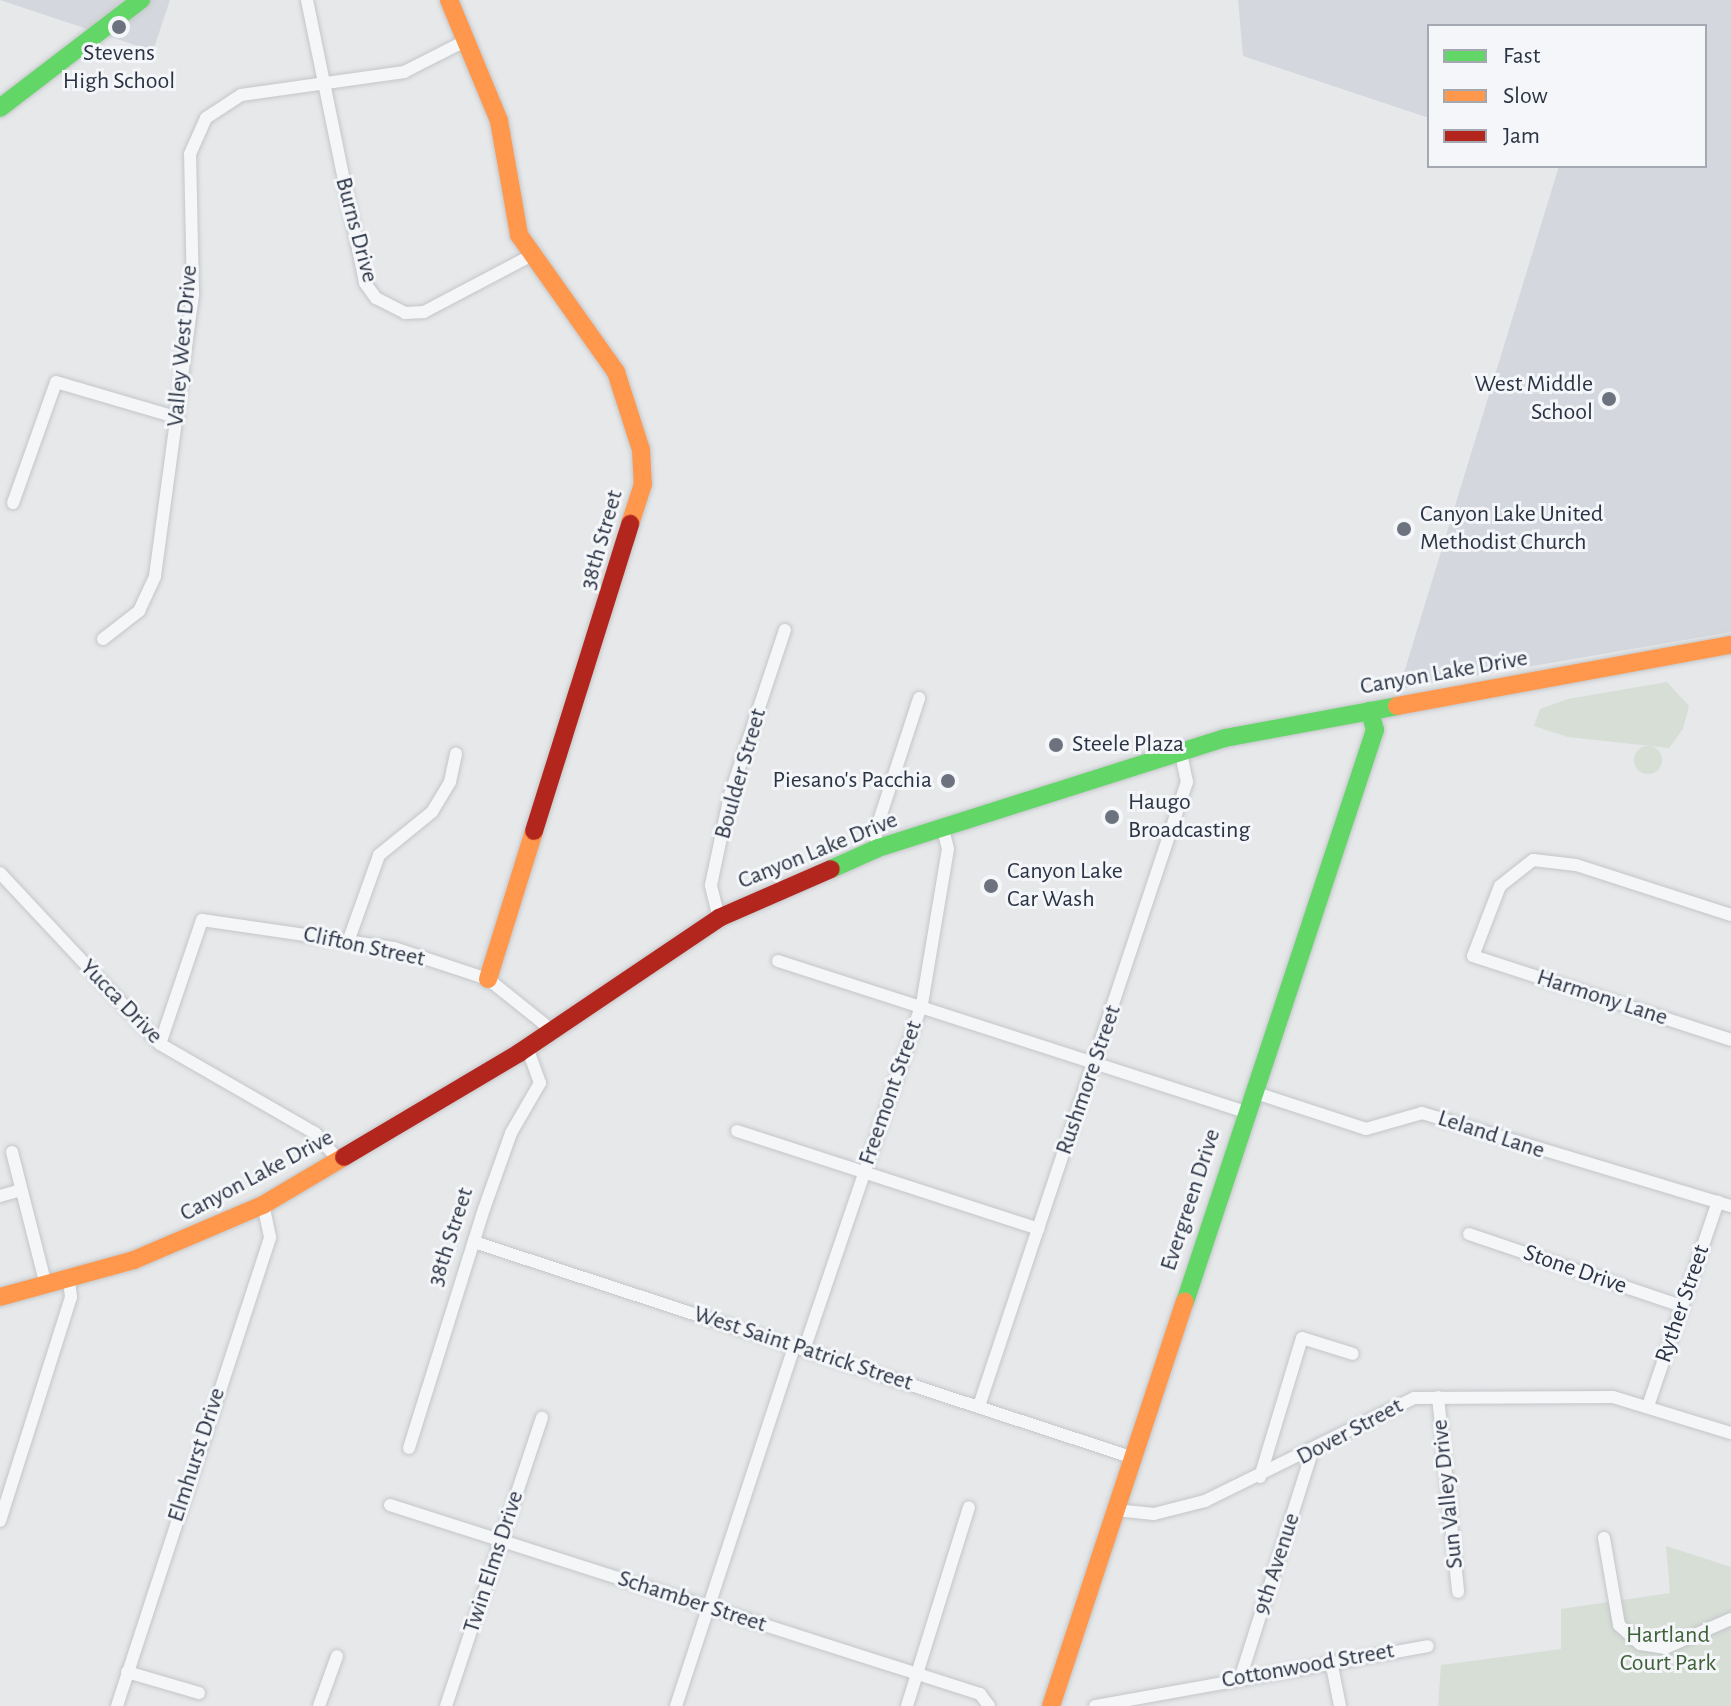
<!DOCTYPE html>
<html>
<head>
<meta charset="utf-8">
<style>
  body { margin:0 }
  #map { position:relative; width:1731px; height:1706px; overflow:hidden; background:#e6e8ea; font-family:"Alegreya Sans",sans-serif }
  div>[style] { position:absolute }
  .built>* { inset:0; background:#d4d7dd }
  .green>* { inset:0; background:#d6ded6 }
  .round { border-radius:50% }
  .roads { filter:drop-shadow(0 0 2px #c4c6c8) drop-shadow(0 0 2px #c4c6c8) }
  .street>* { height:12px; margin:-6px; padding:0 6px; transform-origin:6px; border-radius:6px; background:#f5f6f7 }
  .fast>* { height:18px; margin:-9px; padding:0 9px; transform-origin:9px; border-radius:9px; background:#63d668 }
  .slow>* { height:18px; margin:-9px; padding:0 9px; transform-origin:9px; border-radius:9px; background:#ff974d }
  .jam>* { height:18px; margin:-9px; padding:0 9px; transform-origin:9px; border-radius:9px; background:#b3261e }
  .dots>* { width:22px; height:22px; translate:-50% -50%; box-sizing:border-box; border:4px solid #f4f6f9; border-radius:50% }
  span { translate:-50% -50%; white-space:nowrap; text-align:center; line-height:1.15; -webkit-text-stroke:6px #f4f6f9; paint-order:stroke }
  .poi-label { font-size:24px; color:#2b3445 }
  .right { translate:-100% -50%; text-align:right }
  .left { translate:0 -50%; text-align:left }
  .street-label { font-size:24px; color:#2b3445 }
  .park-label { font-size:24px; color:#3f6138 }
  .legend { position:absolute; left:1427px; top:24px; width:280px; height:144px; box-sizing:border-box; background:#f4f6f9; border:2px solid #a4a8b1; margin:0; padding:10px 14px; list-style:none; font-size:24px; color:#2b3445 }
  .legend li { display:flex; align-items:center; gap:16px; height:40px }
  .legend b { width:40px; border:2px solid #a4a8b1 }
</style>
</head>
<body>
<div id="map">
  <div class="built">
    <i style="clip-path:polygon(0 0,170px 0,153px 51px)"></i>
    <i style="clip-path:polygon(1238px 0,1731px 0,1731px 632px,1399px 689px,1559px 166px,1705px 166px,1705px 26px,1429px 26px,1429px 118px,1243px 56px)"></i>
  </div>
  <div class="green">
    <i style="clip-path:polygon(1667px 682px,1689px 706px,1683px 729px,1669px 748px,1568px 737px,1534px 726px,1540px 709px,1568px 699px)"></i>
    <i class="round" style="left:1634px;top:746px;width:28px;height:28px"></i>
    <i style="clip-path:polygon(1666px 1546px,1731px 1567px,1731px 1706px,1438px 1706px,1441px 1665px,1561px 1649px,1561px 1609px,1670px 1593px)"></i>
  </div>
  <div class="roads">
    <div class="street">
      <i style="left:307px;top:0;width:289px;rotate:78.4deg"></i>
      <i style="left:365px;top:283px;width:19px;rotate:54deg"></i>
      <i style="left:376px;top:298px;width:33px;rotate:27deg"></i>
      <i style="left:405px;top:313px;width:19px;rotate:-3deg"></i>
      <i style="left:424px;top:312px;width:120px;rotate:-27.8deg"></i>
      <i style="left:13px;top:503px;width:128px;rotate:-70.4deg"></i>
      <i style="left:56px;top:382px;width:127px;rotate:16.4deg"></i>
      <i style="left:103px;top:639px;width:46px;rotate:-37.9deg"></i>
      <i style="left:139px;top:611px;width:38px;rotate:-65deg"></i>
      <i style="left:155px;top:576px;width:285px;rotate:-82.3deg"></i>
      <i style="left:193px;top:294px;width:140px;rotate:-91.2deg"></i>
      <i style="left:190px;top:154px;width:39px;rotate:-66deg"></i>
      <i style="left:206px;top:118px;width:42px;rotate:-33.3deg"></i>
      <i style="left:241px;top:95px;width:165px;rotate:-8deg"></i>
      <i style="left:404px;top:72px;width:68px;rotate:-26.9deg"></i>
      <i style="left:878px;top:848px;width:15px;rotate:-101deg"></i>
      <i style="left:875px;top:833px;width:142px;rotate:-71.9deg"></i>
      <i style="left:0;top:873px;width:234px;rotate:46.9deg"></i>
      <i style="left:160px;top:1044px;width:179px;rotate:29.9deg"></i>
      <i style="left:315px;top:1133px;width:37px;rotate:49deg"></i>
      <i style="left:1731px;top:915px;width:163px;rotate:-162.1deg"></i>
      <i style="left:1576px;top:865px;width:43px;rotate:-173.4deg"></i>
      <i style="left:1533px;top:860px;width:42px;rotate:141.8deg"></i>
      <i style="left:1500px;top:886px;width:75px;rotate:111.1deg"></i>
      <i style="left:1473px;top:956px;width:271px;rotate:18deg"></i>
      <i style="left:719px;top:918px;width:34px;rotate:-104deg"></i>
      <i style="left:711px;top:885px;width:92px;rotate:-78.1deg"></i>
      <i style="left:730px;top:795px;width:174px;rotate:-71.6deg"></i>
      <i style="left:349px;top:939px;width:89px;rotate:-70.3deg"></i>
      <i style="left:379px;top:855px;width:68px;rotate:-39.1deg"></i>
      <i style="left:432px;top:812px;width:35px;rotate:-59deg"></i>
      <i style="left:450px;top:782px;width:29px;rotate:-78deg"></i>
      <i style="left:778px;top:961px;width:492px;rotate:17.9deg"></i>
      <i style="left:160px;top:1044px;width:131px;rotate:-71.3deg"></i>
      <i style="left:202px;top:920px;width:194px;rotate:8.3deg"></i>
      <i style="left:394px;top:948px;width:99px;rotate:18.3deg"></i>
      <i style="left:488px;top:979px;width:83px;rotate:38.7deg"></i>
      <i style="left:1253px;top:1092px;width:119px;rotate:18.1deg"></i>
      <i style="left:1366px;top:1129px;width:58px;rotate:-15.9deg"></i>
      <i style="left:1422px;top:1113px;width:323px;rotate:16.8deg"></i>
      <i style="left:737px;top:1131px;width:317px;rotate:18deg"></i>
      <i style="left:12px;top:1152px;width:137px;rotate:75.7deg"></i>
      <i style="left:0;top:1196px;width:22px;rotate:-16deg"></i>
      <i style="left:1469px;top:1234px;width:225px;rotate:18.7deg"></i>
      <i style="left:474px;top:1242px;width:691px;rotate:18.12deg"></i>
      <i style="left:804px;top:1350px;width:366px;rotate:-71.2deg"></i>
      <i style="left:922px;top:1004px;width:157px;rotate:-80.5deg"></i>
      <i style="left:948px;top:849px;width:21px;rotate:-104deg"></i>
      <i style="left:1438px;top:1397px;width:196px;rotate:84.1deg"></i>
      <i style="left:979px;top:1406px;width:658px;rotate:-71.57deg"></i>
      <i style="left:1187px;top:782px;width:30px;rotate:-102deg"></i>
      <i style="left:1648px;top:1406px;width:216px;rotate:-71.1deg"></i>
      <i style="left:409px;top:1448px;width:250px;rotate:-72.6deg"></i>
      <i style="left:484px;top:1209px;width:81px;rotate:-70.4deg"></i>
      <i style="left:511px;top:1133px;width:58px;rotate:-59.9deg"></i>
      <i style="left:540px;top:1083px;width:37px;rotate:-110deg"></i>
      <i style="left:1260px;top:1477px;width:145px;rotate:-73.2deg"></i>
      <i style="left:1302px;top:1338px;width:53px;rotate:17.4deg"></i>
      <i style="left:390px;top:1505px;width:620px;rotate:17.76deg"></i>
      <i style="left:980px;top:1694px;width:15px;rotate:53deg"></i>
      <i style="left:1116px;top:1510px;width:38px;rotate:6deg"></i>
      <i style="left:1154px;top:1514px;width:53px;rotate:-14.3deg"></i>
      <i style="left:1205px;top:1501px;width:233px;rotate:-26.2deg"></i>
      <i style="left:1414px;top:1398px;width:199px;rotate:-0.3deg"></i>
      <i style="left:1613px;top:1397px;width:123px;rotate:17deg"></i>
      <i style="left:0;top:1521px;width:235px;rotate:-72.4deg"></i>
      <i style="left:71px;top:1297px;width:17px;rotate:-97deg"></i>
      <i style="left:1604px;top:1538px;width:88px;rotate:80.2deg"></i>
      <i style="left:1619px;top:1625px;width:28px;rotate:42deg"></i>
      <i style="left:1640px;top:1644px;width:25px;rotate:9deg"></i>
      <i style="left:1665px;top:1648px;width:72px;rotate:-23.7deg"></i>
      <i style="left:1331px;top:1661px;width:46px;rotate:78.7deg"></i>
      <i style="left:127px;top:1672px;width:75px;rotate:16.3deg"></i>
      <i style="left:1241px;top:1676px;width:235px;rotate:-72.4deg"></i>
      <i style="left:117px;top:1706px;width:493px;rotate:-71.9deg"></i>
      <i style="left:270px;top:1237px;width:33px;rotate:-102deg"></i>
      <i style="left:319px;top:1706px;width:53px;rotate:-70.2deg"></i>
      <i style="left:446px;top:1706px;width:304px;rotate:-71.6deg"></i>
      <i style="left:676px;top:1706px;width:378px;rotate:-71.8deg"></i>
      <i style="left:907px;top:1706px;width:208px;rotate:-72.7deg"></i>
      <i style="left:1095px;top:1706px;width:338px;rotate:-10.2deg"></i>
    </div>
    <div class="fast">
      <i style="left:0;top:108px;width:178px;rotate:-37.5deg"></i>
      <i style="left:831px;top:869px;width:51px;rotate:-24.1deg"></i>
      <i style="left:878px;top:848px;width:364px;rotate:-17.6deg"></i>
      <i style="left:1225px;top:738px;width:175px;rotate:-10.5deg"></i>
      <i style="left:1185px;top:1302px;width:603px;rotate:-71.63deg"></i>
      <i style="left:1375px;top:730px;width:20px;rotate:-105deg"></i>
    </div>
    <div class="slow">
      <i style="left:449px;top:0;width:131px;rotate:67.5deg"></i>
      <i style="left:499px;top:121px;width:116px;rotate:80deg"></i>
      <i style="left:519px;top:235px;width:168px;rotate:54.7deg"></i>
      <i style="left:616px;top:372px;width:82px;rotate:72.2deg"></i>
      <i style="left:641px;top:450px;width:34px;rotate:87deg"></i>
      <i style="left:643px;top:484px;width:42px;rotate:108deg"></i>
      <i style="left:1397px;top:706px;width:340px;rotate:-10.4deg"></i>
      <i style="left:488px;top:979px;width:155px;rotate:-72.7deg"></i>
      <i style="left:0;top:1297px;width:139px;rotate:-15.4deg"></i>
      <i style="left:134px;top:1260px;width:140px;rotate:-23.1deg"></i>
      <i style="left:263px;top:1205px;width:94px;rotate:-30.7deg"></i>
      <i style="left:1051px;top:1706px;width:426px;rotate:-71.7deg"></i>
    </div>
    <div class="jam">
      <i style="left:534px;top:831px;width:322px;rotate:-72.6deg"></i>
      <i style="left:344px;top:1157px;width:204px;rotate:-30.7deg"></i>
      <i style="left:519px;top:1053px;width:241px;rotate:-34deg"></i>
      <i style="left:719px;top:918px;width:122px;rotate:-23.6deg"></i>
    </div>
  </div>
  <div class="dots">
    <i style="left:119px;top:27px;background:#6c737f"></i>
    <i style="left:1609px;top:399px;background:#6c737f"></i>
    <i style="left:1404px;top:529px;background:#6c737f"></i>
    <i style="left:1056px;top:745px;background:#6c737f"></i>
    <i style="left:948px;top:781px;background:#6c737f"></i>
    <i style="left:1112px;top:817px;background:#6c737f"></i>
    <i style="left:991px;top:886px;background:#6c737f"></i>
  </div>
  <div class="poi-label">
    <span style="left:119px;top:68px">Stevens<br>High School</span>
    <span class="right" style="left:1593px;top:399px">West Middle<br>School</span>
    <span class="left" style="left:1420px;top:529px">Canyon Lake United<br>Methodist Church</span>
    <span class="left" style="left:1072px;top:745px">Steele Plaza</span>
    <span class="right" style="left:932px;top:781px">Piesano's Pacchia</span>
    <span class="left" style="left:1128px;top:817px">Haugo<br>Broadcasting</span>
    <span class="left" style="left:1007px;top:886px">Canyon Lake<br>Car Wash</span>
  </div>
  <div class="street-label">
    <span style="left:356px;top:230px;rotate:75deg">Burns Drive</span>
    <span style="left:183px;top:346px;rotate:-85deg">Valley West Drive</span>
    <span style="left:602px;top:540px;rotate:-74deg">38th Street</span>
    <span style="left:1444px;top:673px;rotate:-10deg">Canyon Lake Drive</span>
    <span style="left:741px;top:774px;rotate:-74deg">Boulder Street</span>
    <span style="left:818px;top:851px;rotate:-22deg">Canyon Lake Drive</span>
    <span style="left:364px;top:947px;rotate:12deg">Clifton Street</span>
    <span style="left:1602px;top:998px;rotate:18deg">Harmony Lane</span>
    <span style="left:121px;top:1002px;rotate:46deg">Yucca Drive</span>
    <span style="left:1089px;top:1080px;rotate:-71deg">Rushmore Street</span>
    <span style="left:891px;top:1093px;rotate:-71deg">Freemont Street</span>
    <span style="left:1491px;top:1135px;rotate:18deg">Leland Lane</span>
    <span style="left:257px;top:1176px;rotate:-28deg">Canyon Lake Drive</span>
    <span style="left:1191px;top:1200px;rotate:-72deg">Evergreen Drive</span>
    <span style="left:451px;top:1237px;rotate:-72deg">38th Street</span>
    <span style="left:1575px;top:1270px;rotate:19deg">Stone Drive</span>
    <span style="left:1683px;top:1304px;rotate:-71deg">Ryther Street</span>
    <span style="left:803px;top:1349px;rotate:18deg">West Saint Patrick Street</span>
    <span style="left:1350px;top:1432px;rotate:-28deg">Dover Street</span>
    <span style="left:197px;top:1455px;rotate:-72deg">Elmhurst Drive</span>
    <span style="left:1448px;top:1494px;rotate:-96deg">Sun Valley Drive</span>
    <span style="left:494px;top:1562px;rotate:-72deg">Twin Elms Drive</span>
    <span style="left:1277px;top:1564px;rotate:-72deg">9th Avenue</span>
    <span style="left:692px;top:1602px;rotate:18deg">Schamber Street</span>
    <span style="left:1308px;top:1666px;rotate:-10deg">Cottonwood Street</span>
  </div>
  <div class="park-label">
    <span style="left:1668px;top:1650px">Hartland<br>Court Park</span>
  </div>
  <ul class="legend">
  <li><b style="height:10px;background:#63d668"></b>Fast</li>
  <li><b style="height:10px;background:#ff974d"></b>Slow</li>
  <li><b style="height:10px;background:#b3261e"></b>Jam</li>
  </ul>
</div>
</body>
</html>
